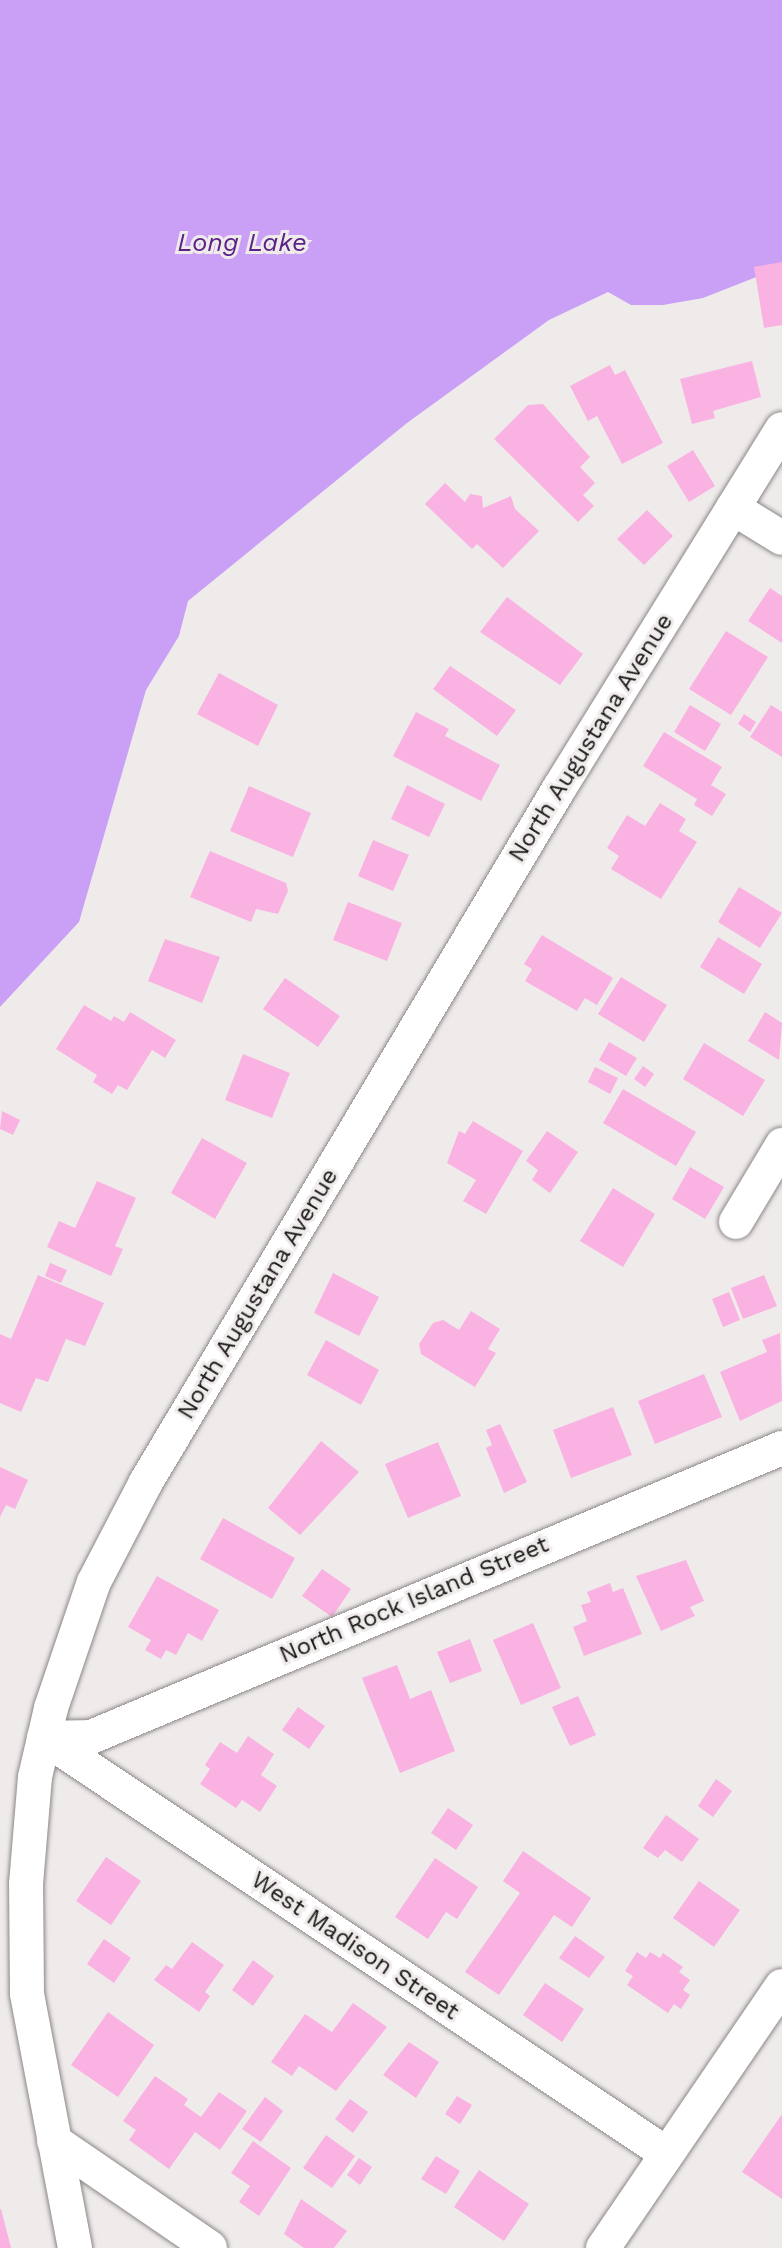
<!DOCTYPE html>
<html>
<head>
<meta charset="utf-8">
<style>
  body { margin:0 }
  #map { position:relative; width:782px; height:2248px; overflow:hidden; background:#f0ebeb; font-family:"Work Sans",sans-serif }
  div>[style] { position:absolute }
  .water>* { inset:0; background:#caa0f6 }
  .building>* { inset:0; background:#f9b2e1 }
  .roads { filter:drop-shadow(0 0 2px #8c8787) drop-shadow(0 0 2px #8c8787) }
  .minor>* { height:34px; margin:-17px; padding:0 17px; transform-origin:17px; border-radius:17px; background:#fff }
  span { translate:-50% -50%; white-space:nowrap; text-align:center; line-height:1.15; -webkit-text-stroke:6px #f0ebeb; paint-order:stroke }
  .street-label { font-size:24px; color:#1a1818 }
  .water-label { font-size:26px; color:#5b2386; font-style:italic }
</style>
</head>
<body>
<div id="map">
  <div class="water">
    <i style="clip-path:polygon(0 0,782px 0,782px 267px,703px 298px,663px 305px,631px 305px,608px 292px,549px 320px,407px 423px,188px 601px,179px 636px,146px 690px,79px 922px,0 1007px)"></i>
  </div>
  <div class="building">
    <i style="clip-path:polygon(782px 262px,782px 325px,764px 328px,754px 267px)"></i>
    <i style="clip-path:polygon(752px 361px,761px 397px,713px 411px,715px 418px,692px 424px,680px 379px)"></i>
    <i style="clip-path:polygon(610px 365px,615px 375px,625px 370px,663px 443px,622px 464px,597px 416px,588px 421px,570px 386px)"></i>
    <i style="clip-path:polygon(543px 404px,590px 457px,580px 467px,595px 483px,583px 495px,594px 506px,578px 522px,494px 439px,528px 405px)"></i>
    <i style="clip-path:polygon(693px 450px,715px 486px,689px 502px,667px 466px)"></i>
    <i style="clip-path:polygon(445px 483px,465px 502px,470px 494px,482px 496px,483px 508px,511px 496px,515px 509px,539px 531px,503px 568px,477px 544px,472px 549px,425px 504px)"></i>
    <i style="clip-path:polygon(647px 510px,673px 536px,644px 565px,617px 539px)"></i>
    <i style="clip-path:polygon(770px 588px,782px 596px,782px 643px,748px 621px)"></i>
    <i style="clip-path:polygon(507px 597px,583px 654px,560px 685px,480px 632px)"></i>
    <i style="clip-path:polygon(726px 631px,768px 657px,731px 715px,689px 689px)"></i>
    <i style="clip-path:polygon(450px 666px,516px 710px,497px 736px,433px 689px)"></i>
    <i style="clip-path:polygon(219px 673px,278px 705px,258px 746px,197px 714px)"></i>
    <i style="clip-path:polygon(690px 705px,721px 724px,705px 751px,674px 732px)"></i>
    <i style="clip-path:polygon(771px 705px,782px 712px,782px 757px,750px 737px)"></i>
    <i style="clip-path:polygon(416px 712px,449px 729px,445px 736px,500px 765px,481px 801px,393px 756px)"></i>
    <i style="clip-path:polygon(744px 714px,756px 722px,750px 732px,738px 724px)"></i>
    <i style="clip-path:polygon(664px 732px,722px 767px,711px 785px,726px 794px,712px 816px,694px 805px,697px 799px,643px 766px)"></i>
    <i style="clip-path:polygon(407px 785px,445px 804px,429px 837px,391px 819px)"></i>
    <i style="clip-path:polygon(249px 786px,311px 813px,293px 857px,230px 831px)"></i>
    <i style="clip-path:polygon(660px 803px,686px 819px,679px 831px,697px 842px,661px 899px,611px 869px,619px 856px,607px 848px,627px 815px,645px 826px)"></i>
    <i style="clip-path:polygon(373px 840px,409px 855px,393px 891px,358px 876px)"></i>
    <i style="clip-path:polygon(210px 851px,286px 883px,288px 891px,278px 914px,256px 909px,251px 922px,190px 897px)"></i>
    <i style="clip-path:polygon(739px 887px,782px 913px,760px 948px,718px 922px)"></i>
    <i style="clip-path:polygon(348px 902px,402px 923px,387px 961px,333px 940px)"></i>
    <i style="clip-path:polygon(542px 935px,613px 978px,597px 1005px,585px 998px,577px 1011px,525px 981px,532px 969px,524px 964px)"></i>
    <i style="clip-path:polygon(718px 937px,762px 964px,744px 994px,700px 967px)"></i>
    <i style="clip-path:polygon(165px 939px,220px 957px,202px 1003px,148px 981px)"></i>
    <i style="clip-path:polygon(621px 977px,667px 1005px,644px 1042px,598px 1014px)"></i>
    <i style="clip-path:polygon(285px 978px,340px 1016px,318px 1047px,263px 1009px)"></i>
    <i style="clip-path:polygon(84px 1005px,111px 1021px,114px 1016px,124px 1022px,130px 1012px,176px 1040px,165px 1058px,152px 1050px,127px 1090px,118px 1085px,112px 1094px,93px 1082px,97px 1075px,56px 1049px)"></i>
    <i style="clip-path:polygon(765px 1012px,782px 1023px,779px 1060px,748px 1041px)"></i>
    <i style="clip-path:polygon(609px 1042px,637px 1058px,626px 1076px,599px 1060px)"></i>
    <i style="clip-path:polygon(704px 1043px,765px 1080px,743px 1116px,683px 1079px)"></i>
    <i style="clip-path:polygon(243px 1054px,290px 1073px,272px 1118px,225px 1100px)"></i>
    <i style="clip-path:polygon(643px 1066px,654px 1074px,645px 1087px,634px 1079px)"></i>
    <i style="clip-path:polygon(595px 1067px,618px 1078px,610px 1094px,588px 1082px)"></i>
    <i style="clip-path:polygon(623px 1089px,696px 1132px,676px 1166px,603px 1123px)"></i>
    <i style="clip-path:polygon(2px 1111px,20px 1120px,13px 1135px,0 1129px)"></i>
    <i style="clip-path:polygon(473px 1121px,523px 1151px,486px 1214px,463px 1201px,476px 1180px,447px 1163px,459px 1131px,465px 1134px)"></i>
    <i style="clip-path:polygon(547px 1131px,578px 1152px,550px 1193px,532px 1180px,538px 1170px,526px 1161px)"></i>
    <i style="clip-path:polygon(202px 1138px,247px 1163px,215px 1219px,171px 1193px)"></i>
    <i style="clip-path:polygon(690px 1167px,724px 1187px,705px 1219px,672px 1199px)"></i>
    <i style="clip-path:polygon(97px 1181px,136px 1198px,115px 1246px,123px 1249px,111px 1276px,47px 1247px,59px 1221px,75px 1228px)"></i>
    <i style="clip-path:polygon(613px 1188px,655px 1214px,623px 1267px,580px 1241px)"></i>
    <i style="clip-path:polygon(50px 1263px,67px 1270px,61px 1283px,45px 1276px)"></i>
    <i style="clip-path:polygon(333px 1273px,379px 1297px,359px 1336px,314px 1313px)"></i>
    <i style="clip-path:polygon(38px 1275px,104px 1303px,85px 1346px,66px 1339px,48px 1382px,36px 1378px,21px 1412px,0 1403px,0 1334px,11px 1339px)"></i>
    <i style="clip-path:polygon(764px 1275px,777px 1306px,743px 1319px,731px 1288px)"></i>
    <i style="clip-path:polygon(729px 1292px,740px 1320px,723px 1327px,712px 1299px)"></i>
    <i style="clip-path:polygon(471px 1311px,500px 1329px,488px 1349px,496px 1353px,475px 1387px,421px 1354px,419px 1344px,433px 1323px,443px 1320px,459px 1330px)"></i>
    <i style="clip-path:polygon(780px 1333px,782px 1401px,740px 1421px,720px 1372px,767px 1352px,762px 1340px)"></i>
    <i style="clip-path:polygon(326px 1340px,379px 1370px,361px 1405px,307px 1375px)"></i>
    <i style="clip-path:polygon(704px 1374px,722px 1417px,655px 1444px,638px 1401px)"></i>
    <i style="clip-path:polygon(613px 1407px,632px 1455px,571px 1478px,553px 1430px)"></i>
    <i style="clip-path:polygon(500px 1424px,527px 1482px,504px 1493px,486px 1448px,492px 1445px,486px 1430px)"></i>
    <i style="clip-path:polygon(321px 1441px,359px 1472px,300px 1535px,268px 1508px)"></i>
    <i style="clip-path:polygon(438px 1442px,461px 1496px,408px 1518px,385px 1464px)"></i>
    <i style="clip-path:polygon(0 1467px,28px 1480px,15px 1509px,6px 1505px,0 1517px)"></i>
    <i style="clip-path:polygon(223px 1518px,295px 1558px,272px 1599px,200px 1559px)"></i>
    <i style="clip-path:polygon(686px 1560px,704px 1601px,690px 1607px,695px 1616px,661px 1631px,636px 1576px)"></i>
    <i style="clip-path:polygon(322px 1569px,351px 1589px,332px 1617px,302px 1596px)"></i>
    <i style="clip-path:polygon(157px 1576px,219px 1610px,202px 1641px,188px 1633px,176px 1655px,166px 1650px,161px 1659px,145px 1650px,151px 1640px,128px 1627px)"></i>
    <i style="clip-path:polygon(610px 1583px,613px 1592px,623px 1588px,642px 1634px,584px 1656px,573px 1627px,587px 1621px,581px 1605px,591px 1602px,587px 1592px)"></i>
    <i style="clip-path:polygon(533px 1623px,561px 1688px,521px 1705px,493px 1640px)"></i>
    <i style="clip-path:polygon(470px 1639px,482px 1671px,450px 1683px,437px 1652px)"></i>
    <i style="clip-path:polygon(397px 1665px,410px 1699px,431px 1690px,455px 1751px,400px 1773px,362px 1678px)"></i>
    <i style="clip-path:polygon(578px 1696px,596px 1735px,570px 1746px,552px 1707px)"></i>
    <i style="clip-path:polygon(298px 1707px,325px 1726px,309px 1749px,282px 1730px)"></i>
    <i style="clip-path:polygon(248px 1736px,274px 1754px,261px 1775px,277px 1786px,260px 1812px,242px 1800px,236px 1808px,200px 1784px,210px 1769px,205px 1765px,220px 1742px,237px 1753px)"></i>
    <i style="clip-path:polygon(716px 1779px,732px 1791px,713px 1817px,698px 1806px)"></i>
    <i style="clip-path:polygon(448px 1808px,473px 1825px,456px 1850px,431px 1833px)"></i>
    <i style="clip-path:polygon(666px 1815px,699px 1839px,682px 1862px,665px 1850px,658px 1858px,643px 1848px)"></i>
    <i style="clip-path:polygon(523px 1851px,591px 1898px,572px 1927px,554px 1915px,499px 1995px,465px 1972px,520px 1893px,503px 1881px)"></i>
    <i style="clip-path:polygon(106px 1857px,141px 1881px,111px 1925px,76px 1901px)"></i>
    <i style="clip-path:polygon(435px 1858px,478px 1887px,457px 1919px,446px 1912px,428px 1939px,395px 1917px)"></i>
    <i style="clip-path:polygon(699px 1881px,740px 1910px,714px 1947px,673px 1918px)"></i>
    <i style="clip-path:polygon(575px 1936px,605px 1957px,589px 1978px,559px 1958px)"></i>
    <i style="clip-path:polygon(104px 1939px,131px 1958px,114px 1983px,87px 1964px)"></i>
    <i style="clip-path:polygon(192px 1942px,224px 1965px,205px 1992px,210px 1996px,199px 2012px,154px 1980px,166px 1965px,172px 1969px)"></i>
    <i style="clip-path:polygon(637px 1952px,646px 1958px,650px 1952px,660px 1958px,663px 1953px,683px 1967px,679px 1972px,690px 1980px,683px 1990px,690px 1995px,681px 2009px,674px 2004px,668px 2013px,627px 1985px,633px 1976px,625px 1971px)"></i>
    <i style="clip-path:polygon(253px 1960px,274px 1976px,253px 2006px,232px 1990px)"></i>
    <i style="clip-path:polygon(545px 1983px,584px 2009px,562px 2042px,523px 2015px)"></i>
    <i style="clip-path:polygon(353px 2003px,387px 2027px,336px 2091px,299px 2066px,292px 2076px,271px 2062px,305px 2014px,332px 2032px)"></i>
    <i style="clip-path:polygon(108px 2012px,154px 2045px,118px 2097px,71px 2065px)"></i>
    <i style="clip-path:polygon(409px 2042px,439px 2062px,416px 2098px,383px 2075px)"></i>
    <i style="clip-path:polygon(155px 2076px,188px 2099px,184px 2105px,201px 2117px,219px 2092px,247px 2111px,220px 2150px,195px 2132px,169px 2169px,129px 2140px,136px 2130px,123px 2121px)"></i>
    <i style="clip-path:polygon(457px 2096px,472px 2105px,460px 2124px,445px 2114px)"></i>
    <i style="clip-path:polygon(265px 2097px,283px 2111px,261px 2142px,242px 2129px)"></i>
    <i style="clip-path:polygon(350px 2099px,368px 2112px,353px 2133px,335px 2119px)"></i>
    <i style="clip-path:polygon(782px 2114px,782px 2199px,742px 2172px)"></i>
    <i style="clip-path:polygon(326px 2135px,355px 2156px,332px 2188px,303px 2168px)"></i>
    <i style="clip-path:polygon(253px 2141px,291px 2168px,259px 2216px,239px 2202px,250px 2186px,231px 2173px)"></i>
    <i style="clip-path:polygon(436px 2156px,460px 2171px,446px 2194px,421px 2179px)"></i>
    <i style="clip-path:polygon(359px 2158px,372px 2167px,360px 2185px,347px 2175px)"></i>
    <i style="clip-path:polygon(479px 2170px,529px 2204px,504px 2241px,454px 2207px)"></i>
    <i style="clip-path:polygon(301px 2199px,347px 2231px,334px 2248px,304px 2248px,284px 2234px)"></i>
    <i style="clip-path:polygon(0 2209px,1px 2209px,11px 2248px,0 2248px)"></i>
  </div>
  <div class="roads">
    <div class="minor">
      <i style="left:733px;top:508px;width:57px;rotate:31.5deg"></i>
      <i style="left:736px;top:1222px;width:90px;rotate:-59.1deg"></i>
      <i style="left:44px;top:1738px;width:47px;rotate:-1.2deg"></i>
      <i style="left:91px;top:1737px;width:749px;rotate:-22.7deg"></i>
      <i style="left:44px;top:1738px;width:749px;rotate:33.73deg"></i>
      <i style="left:54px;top:2141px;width:189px;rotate:34.4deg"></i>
      <i style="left:75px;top:2248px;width:259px;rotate:-100.7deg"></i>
      <i style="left:27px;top:1993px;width:109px;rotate:-90.5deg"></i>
      <i style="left:26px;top:1884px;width:107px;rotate:-85.2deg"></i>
      <i style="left:35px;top:1777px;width:71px;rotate:-76.9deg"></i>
      <i style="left:51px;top:1708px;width:133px;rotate:-71.2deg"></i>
      <i style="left:94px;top:1582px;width:113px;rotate:-62.5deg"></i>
      <i style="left:146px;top:1482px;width:809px;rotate:-59.22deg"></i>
      <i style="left:560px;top:787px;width:421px;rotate:-58.2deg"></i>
      <i style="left:603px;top:2248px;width:317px;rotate:-55.7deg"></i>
    </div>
  </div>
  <div class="street-label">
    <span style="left:591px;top:738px;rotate:-58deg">North Augustana Avenue</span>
    <span style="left:258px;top:1294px;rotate:-59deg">North Augustana Avenue</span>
    <span style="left:414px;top:1600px;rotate:-23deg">North Rock Island Street</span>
    <span style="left:355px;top:1946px;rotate:34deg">West Madison Street</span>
  </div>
  <div class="water-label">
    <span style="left:242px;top:243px">Long Lake</span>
  </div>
</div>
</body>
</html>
